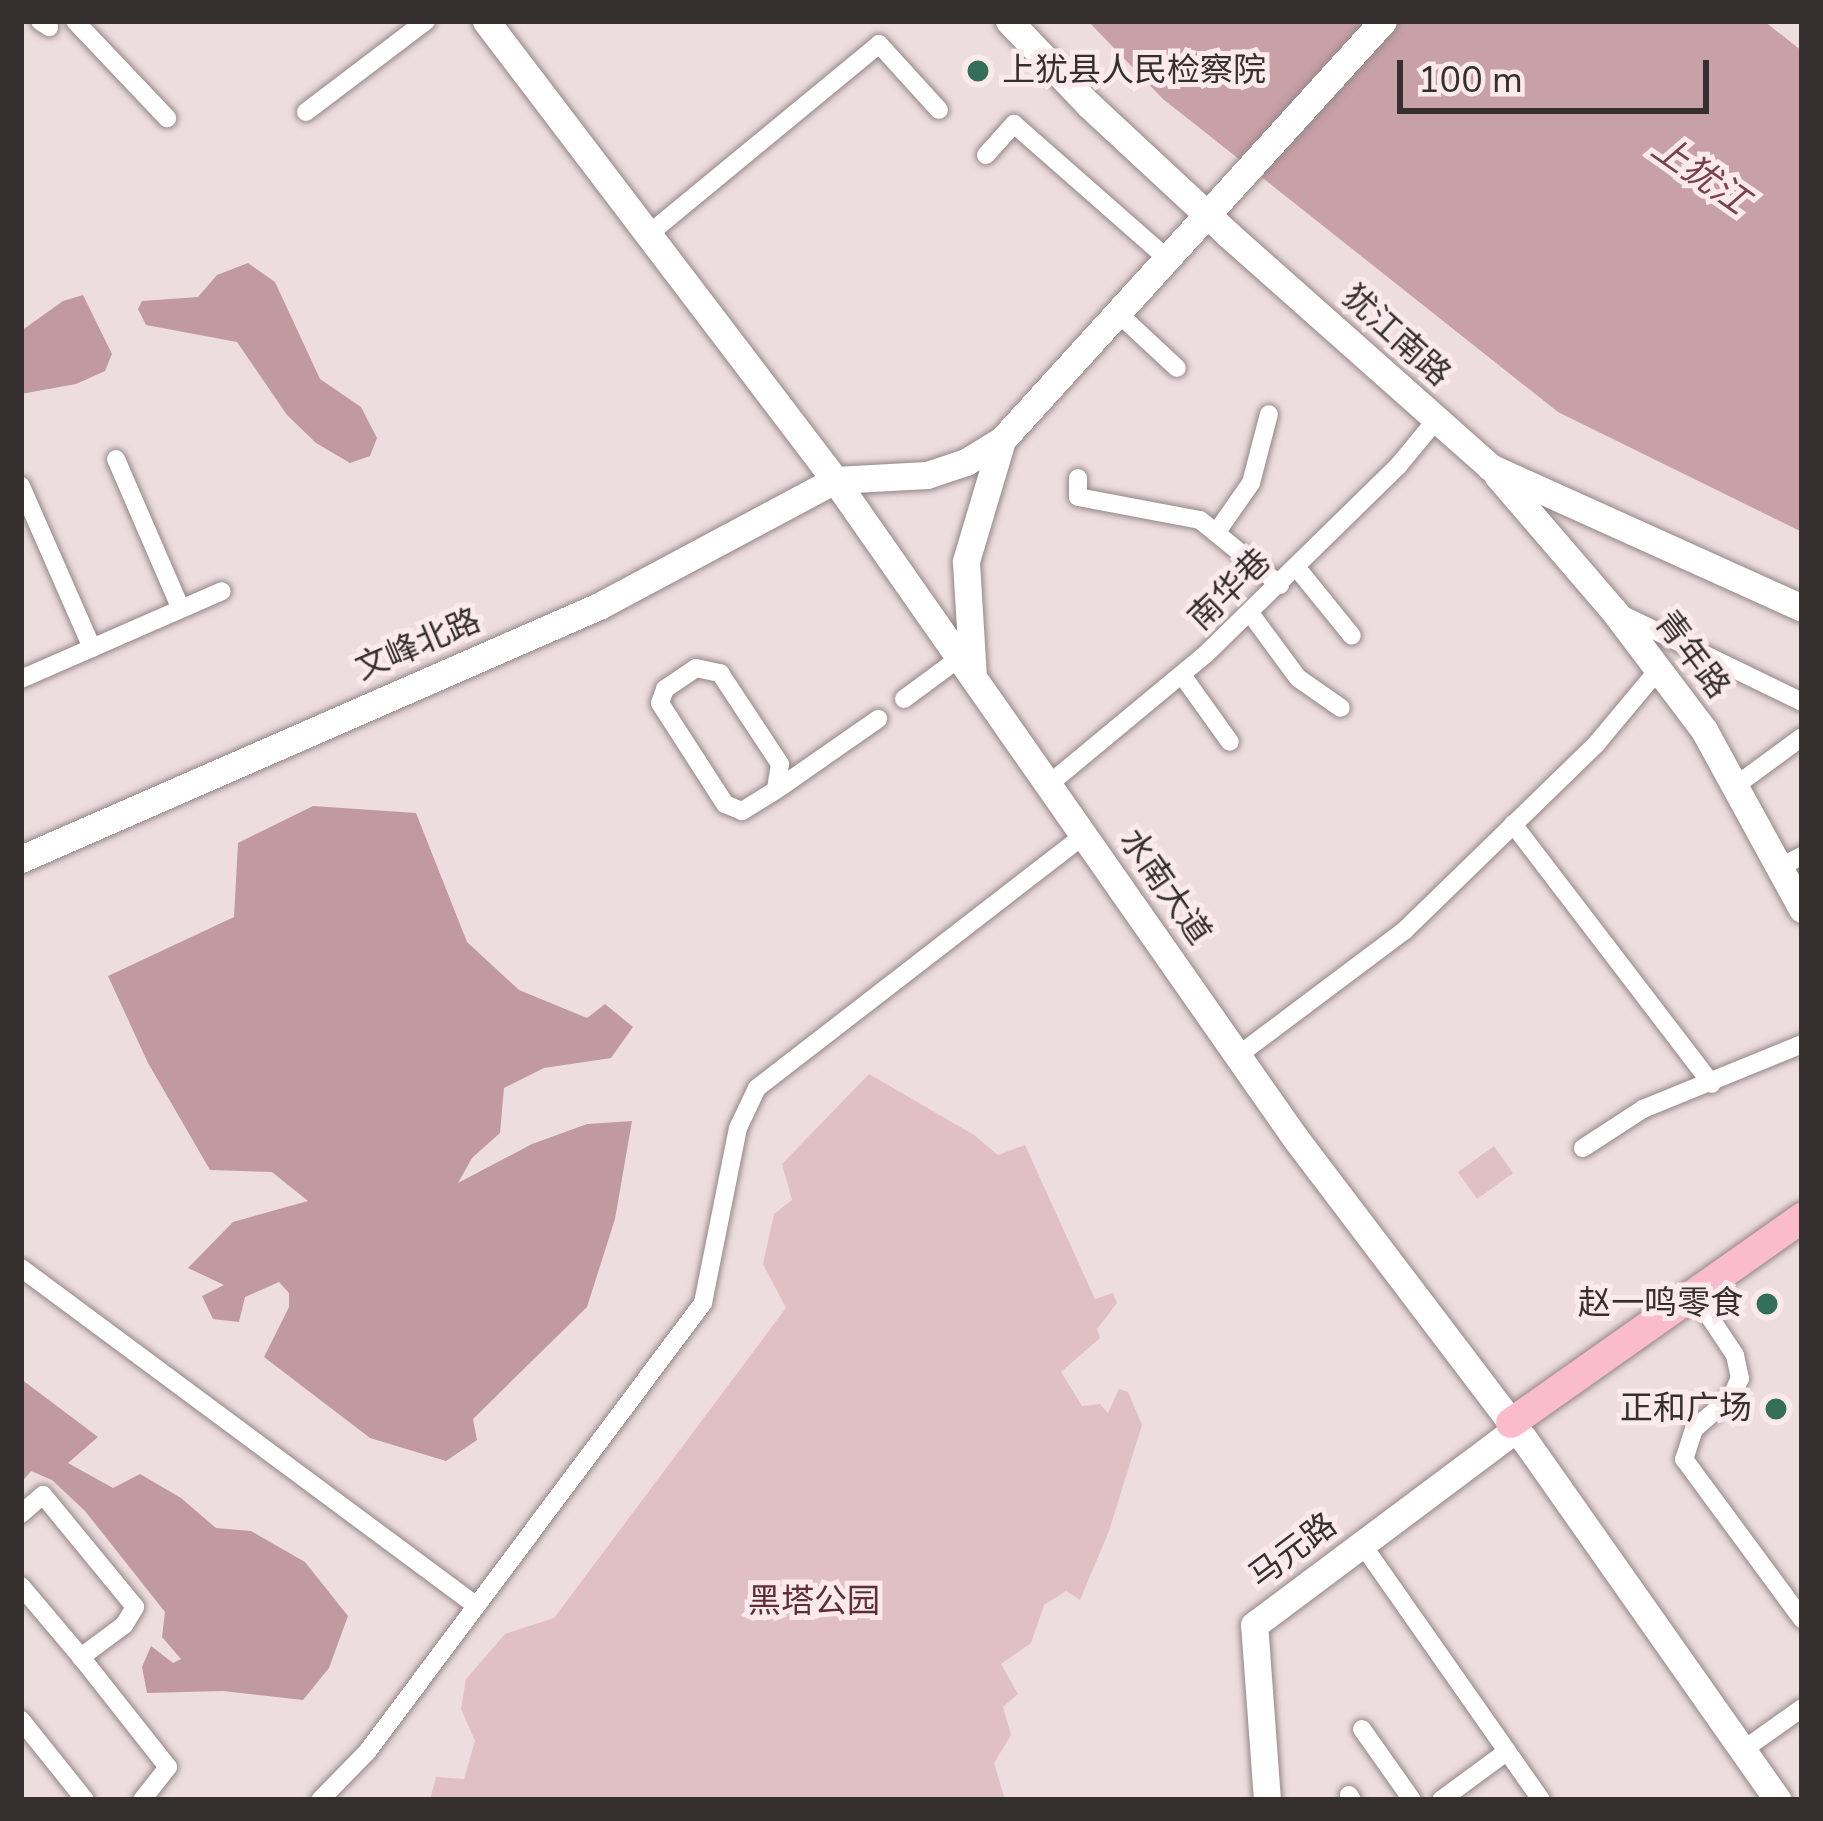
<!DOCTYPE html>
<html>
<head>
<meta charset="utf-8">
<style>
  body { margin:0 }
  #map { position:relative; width:1823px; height:1821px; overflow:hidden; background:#eddddf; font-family:"Nunito Sans","Noto Sans SC",sans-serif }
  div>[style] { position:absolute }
  .green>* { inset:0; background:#e0bfc5 }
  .forest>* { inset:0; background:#c19aa1 }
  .water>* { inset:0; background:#c8a0a7 }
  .roads { filter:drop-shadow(0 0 3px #938587) drop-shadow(0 0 3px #938587) }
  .street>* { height:18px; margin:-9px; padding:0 9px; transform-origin:9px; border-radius:9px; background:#fff }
  .secondary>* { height:27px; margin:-13.5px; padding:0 13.5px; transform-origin:13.5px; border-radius:13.5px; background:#fff }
  .primary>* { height:30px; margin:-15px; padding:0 15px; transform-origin:15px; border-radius:15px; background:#fabcca }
  .dots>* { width:33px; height:33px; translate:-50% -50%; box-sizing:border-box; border:6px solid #faeaec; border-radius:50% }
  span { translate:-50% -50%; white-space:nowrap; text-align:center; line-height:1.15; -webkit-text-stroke:10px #faeaec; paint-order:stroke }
  .poi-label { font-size:33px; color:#362f30 }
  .left { translate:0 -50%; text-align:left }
  .right { translate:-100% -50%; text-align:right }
  .street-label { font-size:33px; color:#362f30 }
  .park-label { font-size:33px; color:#602c38 }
  .water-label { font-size:36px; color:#78414d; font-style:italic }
  .frame { position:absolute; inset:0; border:24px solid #362f30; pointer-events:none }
  .scale { position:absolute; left:1397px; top:60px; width:312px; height:54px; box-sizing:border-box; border:6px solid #362f30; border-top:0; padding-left:15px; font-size:36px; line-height:42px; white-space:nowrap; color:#362f30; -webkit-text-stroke:9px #faeaec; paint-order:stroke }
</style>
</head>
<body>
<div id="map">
  <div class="green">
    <i style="clip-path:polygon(869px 1074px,974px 1135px,998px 1155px,1025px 1145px,1095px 1299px,1113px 1293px,1117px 1303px,1097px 1329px,1100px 1338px,1061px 1372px,1082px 1406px,1100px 1404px,1108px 1413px,1119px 1389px,1128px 1392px,1142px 1425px,1109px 1531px,1080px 1600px,1066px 1591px,1044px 1605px,1031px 1643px,1001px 1664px,1018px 1694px,1003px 1707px,1011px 1735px,994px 1763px,1005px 1800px,430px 1800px,436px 1777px,464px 1779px,475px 1741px,461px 1709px,466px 1679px,505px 1634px,554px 1618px,786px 1308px,763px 1264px,774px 1214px,792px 1200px,782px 1164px)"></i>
    <i style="clip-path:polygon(1494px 1146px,1513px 1173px,1477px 1199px,1458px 1172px)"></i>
  </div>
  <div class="forest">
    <i style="clip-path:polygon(248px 263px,275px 282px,320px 379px,361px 407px,377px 438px,370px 456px,350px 463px,316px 443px,287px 415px,237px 342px,146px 325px,138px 309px,142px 301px,198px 297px,217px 275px)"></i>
    <i style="clip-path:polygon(83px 295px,112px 354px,105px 371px,76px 384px,21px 394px,21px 331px,63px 301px)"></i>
    <i style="clip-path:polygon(313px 806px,416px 813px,467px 942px,519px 990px,587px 1018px,605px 1004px,633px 1027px,611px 1058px,544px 1068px,504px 1088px,500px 1133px,472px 1158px,458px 1183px,532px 1144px,587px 1124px,632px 1121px,615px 1219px,587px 1307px,473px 1419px,477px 1440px,446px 1461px,370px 1438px,264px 1357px,289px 1307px,289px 1293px,279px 1282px,245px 1297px,239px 1322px,213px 1319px,202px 1296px,224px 1285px,188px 1268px,233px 1222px,308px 1201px,272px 1172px,210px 1170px,148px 1063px,108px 976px,234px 917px,238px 843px)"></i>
    <i style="clip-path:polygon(21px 1379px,98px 1437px,68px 1463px,113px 1488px,140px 1474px,181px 1498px,216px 1528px,251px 1531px,305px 1562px,348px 1616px,329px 1668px,303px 1700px,223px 1691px,147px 1693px,142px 1667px,151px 1646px,173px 1663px,181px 1659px,162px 1637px,165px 1612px,85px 1511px,52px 1480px,31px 1471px,21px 1483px)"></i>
  </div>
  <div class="water">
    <i style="clip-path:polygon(1088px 21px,1764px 21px,1802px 51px,1802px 532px,1558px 412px,1163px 99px)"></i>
  </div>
  <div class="roads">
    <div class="street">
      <i style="left:40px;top:21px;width:11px;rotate:34deg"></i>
      <i style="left:75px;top:21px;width:134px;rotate:46.5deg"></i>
      <i style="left:306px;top:112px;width:151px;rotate:-37.2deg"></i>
      <i style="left:986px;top:155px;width:42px;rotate:-47.9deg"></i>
      <i style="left:1014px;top:124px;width:206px;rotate:41.3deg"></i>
      <i style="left:650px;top:233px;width:297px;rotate:-39.5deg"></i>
      <i style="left:879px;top:44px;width:89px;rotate:47.7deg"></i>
      <i style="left:1119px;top:314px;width:79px;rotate:43deg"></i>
      <i style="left:116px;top:459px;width:163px;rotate:66.6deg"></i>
      <i style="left:1078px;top:478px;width:19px;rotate:90deg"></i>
      <i style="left:1078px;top:497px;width:124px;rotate:10.7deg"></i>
      <i style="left:1200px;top:520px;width:103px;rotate:39.1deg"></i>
      <i style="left:21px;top:486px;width:177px;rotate:66.3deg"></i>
      <i style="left:1216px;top:533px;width:61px;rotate:-55deg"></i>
      <i style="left:1251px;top:483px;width:71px;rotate:-75.4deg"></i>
      <i style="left:1297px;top:568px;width:87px;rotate:51deg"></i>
      <i style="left:1250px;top:613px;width:81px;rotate:53.6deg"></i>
      <i style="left:1298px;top:678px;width:52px;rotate:34.9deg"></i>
      <i style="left:1619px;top:613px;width:203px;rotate:25.9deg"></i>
      <i style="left:696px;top:668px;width:25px;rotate:12deg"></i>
      <i style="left:720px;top:673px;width:109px;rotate:56.6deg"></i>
      <i style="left:780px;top:764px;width:26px;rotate:99deg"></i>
      <i style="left:776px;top:790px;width:40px;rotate:148deg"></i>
      <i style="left:742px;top:811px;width:18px;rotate:-158deg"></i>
      <i style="left:725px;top:804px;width:120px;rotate:-122.8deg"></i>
      <i style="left:660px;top:703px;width:15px;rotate:-70deg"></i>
      <i style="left:665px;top:689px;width:37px;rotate:-34deg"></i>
      <i style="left:1182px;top:675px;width:82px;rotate:54.4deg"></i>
      <i style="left:21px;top:679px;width:219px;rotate:-23.6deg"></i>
      <i style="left:904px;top:699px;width:67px;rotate:-36.5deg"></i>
      <i style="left:1738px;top:784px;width:79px;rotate:-36.3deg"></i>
      <i style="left:1048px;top:785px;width:205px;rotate:-39.7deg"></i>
      <i style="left:1206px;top:654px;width:269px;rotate:-44.4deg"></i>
      <i style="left:1398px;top:466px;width:60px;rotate:-50.4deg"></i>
      <i style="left:779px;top:788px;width:121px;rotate:-34.9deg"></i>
      <i style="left:1513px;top:824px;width:327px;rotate:52.6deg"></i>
      <i style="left:1780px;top:867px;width:25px;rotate:-27deg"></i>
      <i style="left:1240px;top:1054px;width:205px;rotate:-36.9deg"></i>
      <i style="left:1404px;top:931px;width:269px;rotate:-44.2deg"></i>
      <i style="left:1597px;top:743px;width:95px;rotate:-50.1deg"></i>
      <i style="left:1583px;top:1148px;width:72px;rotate:-33deg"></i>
      <i style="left:1643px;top:1109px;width:172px;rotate:-22.2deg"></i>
      <i style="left:21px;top:1268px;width:564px;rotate:36.57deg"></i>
      <i style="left:1705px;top:1310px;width:54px;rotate:56.3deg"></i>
      <i style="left:1735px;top:1355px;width:24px;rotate:78deg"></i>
      <i style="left:1740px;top:1378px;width:21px;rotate:115deg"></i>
      <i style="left:1731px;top:1397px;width:49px;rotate:139.1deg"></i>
      <i style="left:1694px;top:1429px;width:32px;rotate:108deg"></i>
      <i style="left:1684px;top:1459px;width:199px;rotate:53.6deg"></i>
      <i style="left:21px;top:1514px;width:29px;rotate:-41deg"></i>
      <i style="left:43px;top:1495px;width:145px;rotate:50.6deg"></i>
      <i style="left:135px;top:1607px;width:21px;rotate:121deg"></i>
      <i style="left:124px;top:1625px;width:54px;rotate:143.3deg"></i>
      <i style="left:81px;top:1657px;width:140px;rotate:51.7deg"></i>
      <i style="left:168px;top:1767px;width:42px;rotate:128.2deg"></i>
      <i style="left:1362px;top:1544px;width:312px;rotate:55deg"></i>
      <i style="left:21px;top:1586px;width:93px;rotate:49.8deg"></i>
      <i style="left:21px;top:1720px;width:102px;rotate:51.3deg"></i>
      <i style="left:1362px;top:1729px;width:87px;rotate:54.8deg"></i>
      <i style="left:1743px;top:1750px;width:72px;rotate:-35.4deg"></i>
      <i style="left:1349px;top:1795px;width:6px;rotate:59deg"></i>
      <i style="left:320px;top:1800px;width:67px;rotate:-45.6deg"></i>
      <i style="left:367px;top:1752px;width:561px;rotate:-53.19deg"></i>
      <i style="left:703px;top:1303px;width:178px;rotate:-78.7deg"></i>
      <i style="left:738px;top:1128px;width:44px;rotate:-64.6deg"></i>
      <i style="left:757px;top:1088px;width:413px;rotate:-37.7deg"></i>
      <i style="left:1441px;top:1800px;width:81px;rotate:-36.4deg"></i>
    </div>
    <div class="secondary">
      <i style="left:486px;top:21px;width:577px;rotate:52.75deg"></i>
      <i style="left:835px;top:480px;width:804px;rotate:55.03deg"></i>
      <i style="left:1296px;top:1139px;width:377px;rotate:52.8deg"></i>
      <i style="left:1524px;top:1439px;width:441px;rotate:54.9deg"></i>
      <i style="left:1009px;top:21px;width:115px;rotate:46.4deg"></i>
      <i style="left:1088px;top:104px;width:192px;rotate:42.9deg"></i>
      <i style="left:1229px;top:235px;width:349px;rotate:41.6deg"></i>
      <i style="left:1490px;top:467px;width:342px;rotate:24.3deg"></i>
      <i style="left:1497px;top:475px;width:179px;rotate:49.3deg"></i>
      <i style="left:1614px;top:611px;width:149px;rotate:52.9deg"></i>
      <i style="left:1704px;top:730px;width:204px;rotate:61.3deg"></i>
      <i style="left:973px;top:677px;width:116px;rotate:-93.5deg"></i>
      <i style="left:966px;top:561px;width:126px;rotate:-73.4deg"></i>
      <i style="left:21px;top:859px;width:631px;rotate:-23.64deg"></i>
      <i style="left:599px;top:606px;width:268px;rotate:-28.1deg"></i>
      <i style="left:835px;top:480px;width:92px;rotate:-3.1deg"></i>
      <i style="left:927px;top:475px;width:41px;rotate:-18.4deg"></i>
      <i style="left:966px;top:462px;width:42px;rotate:-31.4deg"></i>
      <i style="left:1002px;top:440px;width:566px;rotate:-47.72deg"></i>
      <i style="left:1267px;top:1800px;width:175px;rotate:-94.2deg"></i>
      <i style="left:1254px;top:1625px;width:327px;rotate:-36.8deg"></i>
    </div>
    <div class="primary">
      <i style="left:1511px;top:1423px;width:356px;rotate:-35.2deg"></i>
    </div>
  </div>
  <div class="dots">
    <i style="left:978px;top:71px;background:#336f5a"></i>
    <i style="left:1767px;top:1304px;background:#336f5a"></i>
    <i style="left:1776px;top:1409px;background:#336f5a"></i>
  </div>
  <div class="poi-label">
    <span class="left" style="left:1002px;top:71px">上犹县人民检察院</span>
    <span class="right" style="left:1743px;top:1304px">赵一鸣零食</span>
    <span class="right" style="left:1752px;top:1409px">正和广场</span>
  </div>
  <div class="street-label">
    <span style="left:1396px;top:336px;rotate:42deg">犹江南路</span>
    <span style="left:1230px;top:590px;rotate:-44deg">南华巷</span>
    <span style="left:418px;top:645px;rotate:-23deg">文峰北路</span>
    <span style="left:1692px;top:655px;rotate:53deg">青年路</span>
    <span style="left:1165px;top:887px;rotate:55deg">水南大道</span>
    <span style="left:1293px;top:1551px;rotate:-37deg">马元路</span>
  </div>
  <div class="park-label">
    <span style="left:814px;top:1602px">黑塔公园</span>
  </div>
  <div class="water-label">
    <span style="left:1700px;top:175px;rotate:35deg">上犹江</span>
  </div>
  <div class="frame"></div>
  <div class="scale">100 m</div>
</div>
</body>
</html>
